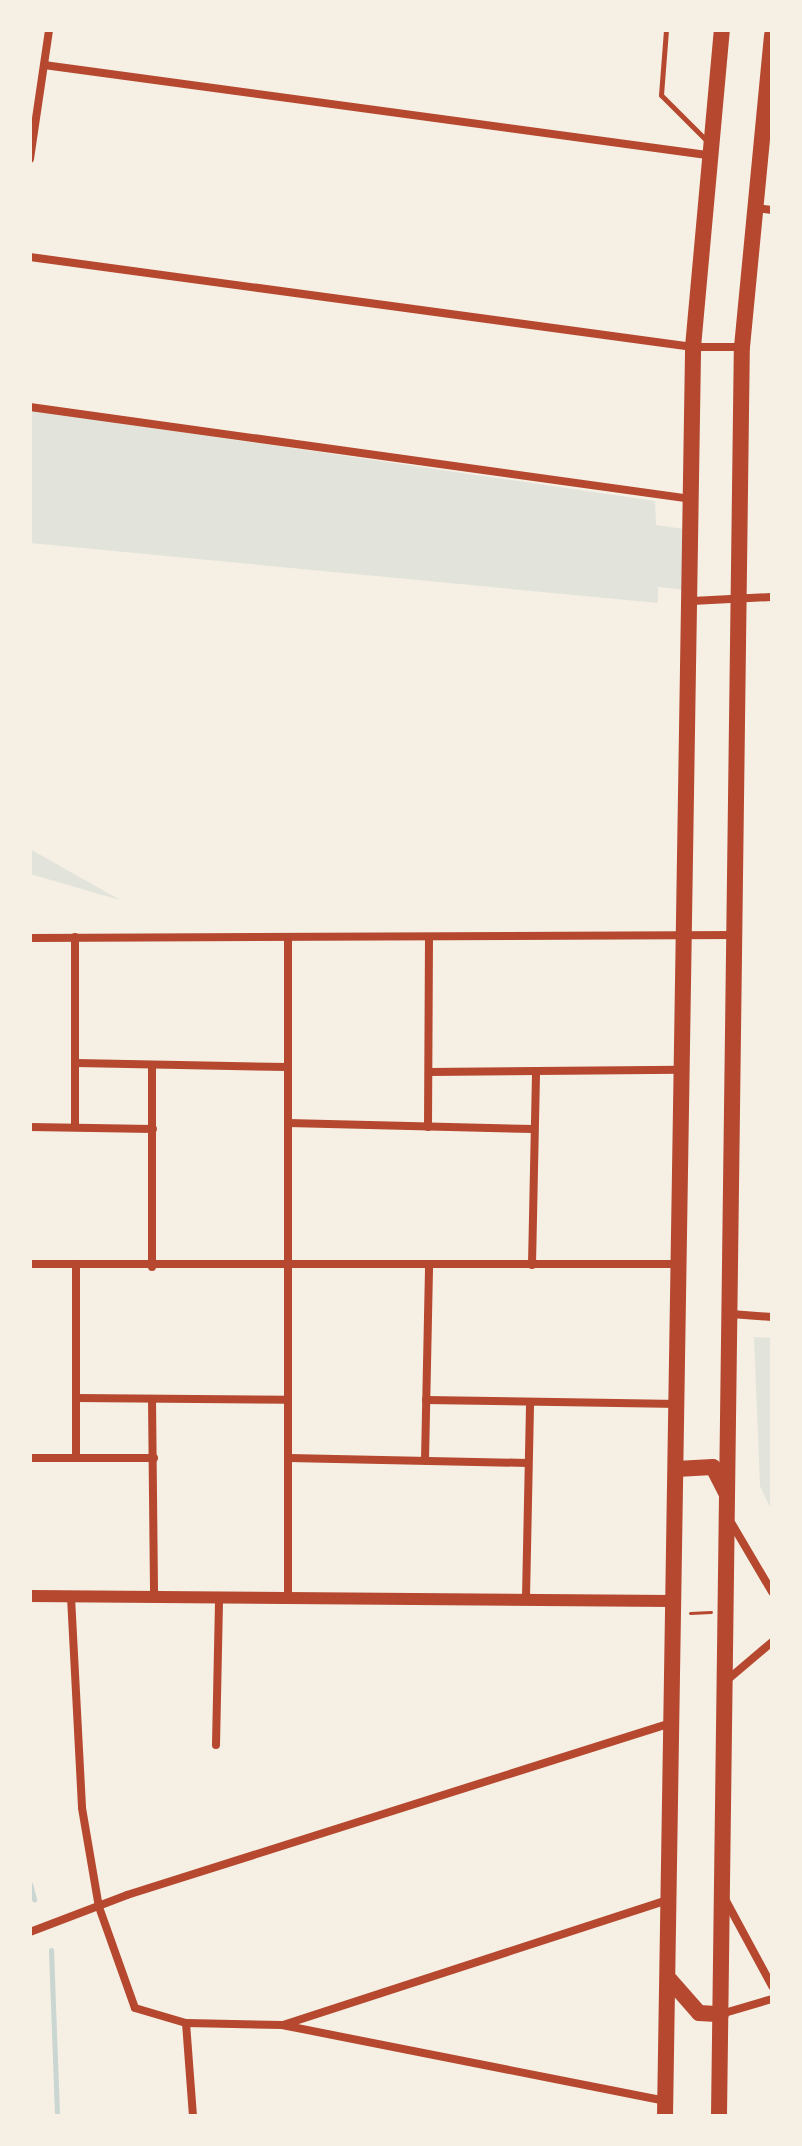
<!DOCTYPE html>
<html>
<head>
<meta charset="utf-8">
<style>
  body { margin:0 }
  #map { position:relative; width:802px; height:2146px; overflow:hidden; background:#f6efe4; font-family:Mulish,sans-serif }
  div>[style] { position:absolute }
  .green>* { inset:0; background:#e2e4dc }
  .stream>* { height:5px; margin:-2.5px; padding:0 2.5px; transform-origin:2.5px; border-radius:2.5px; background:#c9d6d2 }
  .path>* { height:3px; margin:-1.5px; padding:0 1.5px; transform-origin:1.5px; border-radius:1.5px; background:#b5482f }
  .service>* { height:5px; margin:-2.5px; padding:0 2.5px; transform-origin:2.5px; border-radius:2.5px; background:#b5482f }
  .minor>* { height:8px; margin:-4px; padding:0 4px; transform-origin:4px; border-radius:4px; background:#b5482f }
  .tertiary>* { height:12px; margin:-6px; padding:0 6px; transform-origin:6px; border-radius:6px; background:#b5482f }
  .primary>* { height:16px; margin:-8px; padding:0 8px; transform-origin:8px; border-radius:8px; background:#b5482f }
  span { translate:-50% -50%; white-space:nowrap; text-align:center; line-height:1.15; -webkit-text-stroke:6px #f6efe4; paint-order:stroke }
  .frame { position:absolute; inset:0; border:32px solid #f6efe4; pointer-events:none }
</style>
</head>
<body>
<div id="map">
  <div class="green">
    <i style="clip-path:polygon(30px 410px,655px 501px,656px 525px,691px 530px,686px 590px,658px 587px,658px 603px,30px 543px)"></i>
    <i style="clip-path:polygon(30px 849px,120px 900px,30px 874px)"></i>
    <i style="clip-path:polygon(754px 1337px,772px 1338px,772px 1511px,760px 1486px)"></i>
  </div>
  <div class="stream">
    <i style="left:30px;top:1884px;width:16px;rotate:75deg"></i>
    <i style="left:51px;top:1950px;width:166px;rotate:87.9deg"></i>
  </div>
  <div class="path">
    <i style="left:690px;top:1613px;width:21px;rotate:-3deg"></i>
  </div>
  <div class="service">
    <i style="left:666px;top:30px;width:65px;rotate:94.4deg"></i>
    <i style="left:661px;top:95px;width:68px;rotate:45deg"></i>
  </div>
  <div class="minor">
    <i style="left:44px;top:65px;width:669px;rotate:7.73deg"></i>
    <i style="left:30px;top:159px;width:130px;rotate:-81.6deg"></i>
    <i style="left:756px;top:208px;width:16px;rotate:7deg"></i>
    <i style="left:30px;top:257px;width:669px;rotate:7.73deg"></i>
    <i style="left:693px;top:347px;width:49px"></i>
    <i style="left:30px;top:407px;width:667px;rotate:7.92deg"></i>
    <i style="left:692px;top:601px;width:80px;rotate:-2.9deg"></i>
    <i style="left:288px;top:937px;width:659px;rotate:90deg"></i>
    <i style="left:30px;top:938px;width:706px;rotate:-0.24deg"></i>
    <i style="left:76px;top:1063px;width:211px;rotate:1.1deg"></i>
    <i style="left:429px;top:1072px;width:252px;rotate:-0.5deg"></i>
    <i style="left:288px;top:1123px;width:245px;rotate:1.4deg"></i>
    <i style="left:75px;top:1126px;width:189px;rotate:-90deg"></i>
    <i style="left:30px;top:1127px;width:123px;rotate:0.9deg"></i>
    <i style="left:428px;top:1127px;width:189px;rotate:-89.7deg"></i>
    <i style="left:30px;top:1264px;width:650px"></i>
    <i style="left:532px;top:1265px;width:193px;rotate:-88.8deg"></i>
    <i style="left:152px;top:1267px;width:201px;rotate:-90deg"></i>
    <i style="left:731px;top:1314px;width:41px;rotate:4.2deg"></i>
    <i style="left:76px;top:1398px;width:211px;rotate:0.5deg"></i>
    <i style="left:152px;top:1399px;width:197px;rotate:89.4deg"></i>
    <i style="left:426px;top:1400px;width:253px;rotate:0.9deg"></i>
    <i style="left:30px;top:1458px;width:124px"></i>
    <i style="left:76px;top:1458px;width:193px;rotate:-90deg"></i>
    <i style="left:289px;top:1458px;width:238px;rotate:1.2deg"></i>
    <i style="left:425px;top:1460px;width:194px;rotate:-88.8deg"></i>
    <i style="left:732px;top:1524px;width:79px;rotate:59.5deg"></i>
    <i style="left:71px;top:1597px;width:211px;rotate:87deg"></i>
    <i style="left:82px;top:1808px;width:100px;rotate:80.3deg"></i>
    <i style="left:99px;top:1907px;width:107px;rotate:70.4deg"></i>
    <i style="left:135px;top:2008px;width:53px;rotate:16.4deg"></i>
    <i style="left:186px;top:2023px;width:96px;rotate:1.2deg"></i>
    <i style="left:282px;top:2025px;width:390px;rotate:11.2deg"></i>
    <i style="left:526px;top:1597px;width:194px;rotate:-88.8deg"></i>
    <i style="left:726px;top:1681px;width:60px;rotate:-40.3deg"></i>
    <i style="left:216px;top:1745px;width:148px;rotate:-88.8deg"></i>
    <i style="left:725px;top:1899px;width:99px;rotate:61.6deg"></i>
    <i style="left:30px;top:1932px;width:104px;rotate:-20.9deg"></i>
    <i style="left:127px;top:1895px;width:571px;rotate:-17.55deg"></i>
    <i style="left:721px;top:2014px;width:53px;rotate:-16.4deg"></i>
    <i style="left:186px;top:2023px;width:93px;rotate:85.7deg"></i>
    <i style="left:283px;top:2025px;width:404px;rotate:-18deg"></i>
  </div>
  <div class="tertiary">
    <i style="left:30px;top:1596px;width:642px;rotate:0.45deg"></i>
  </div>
  <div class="primary">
    <i style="left:676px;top:1469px;width:37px;rotate:-3deg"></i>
    <i style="left:713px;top:1467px;width:31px;rotate:63deg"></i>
    <i style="left:670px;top:1980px;width:44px;rotate:48.7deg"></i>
    <i style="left:699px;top:2013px;width:22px;rotate:3deg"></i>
    <i style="left:665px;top:2116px;width:1769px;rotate:-89.09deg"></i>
    <i style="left:693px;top:347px;width:318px;rotate:-84.8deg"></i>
    <i style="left:719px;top:2116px;width:1769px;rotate:-89.26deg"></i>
    <i style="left:742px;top:347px;width:313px;rotate:-84.5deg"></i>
  </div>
  <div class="frame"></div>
</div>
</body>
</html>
